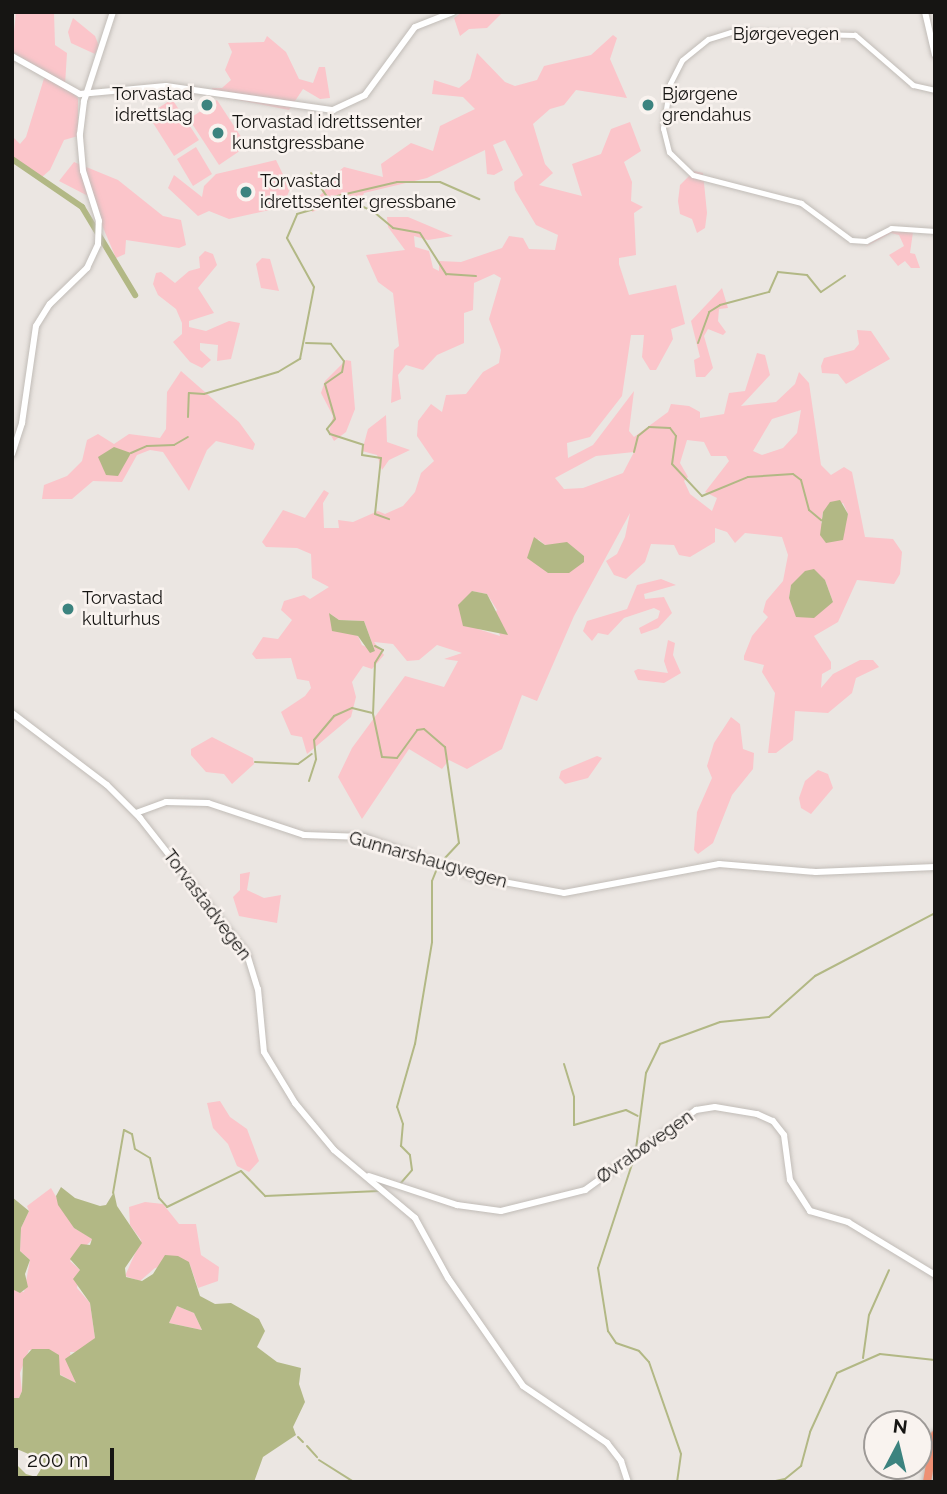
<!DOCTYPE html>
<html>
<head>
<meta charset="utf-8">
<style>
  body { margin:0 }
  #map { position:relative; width:947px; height:1494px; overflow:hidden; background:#ebe6e2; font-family:Raleway,sans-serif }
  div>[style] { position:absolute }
  .green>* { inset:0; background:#fbc5ca }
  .water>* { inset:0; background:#b2b885 }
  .stream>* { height:2px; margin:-1px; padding:0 1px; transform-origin:1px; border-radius:1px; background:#b2b885 }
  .river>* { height:6px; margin:-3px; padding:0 3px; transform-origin:3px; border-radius:3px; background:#b2b885 }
  .roads { filter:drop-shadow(0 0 2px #c1bcb7) drop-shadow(0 0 2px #c1bcb7) }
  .tertiary>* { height:5px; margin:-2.5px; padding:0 2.5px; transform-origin:2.5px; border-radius:2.5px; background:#fff }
  .secondary>* { height:6px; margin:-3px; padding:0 3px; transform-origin:3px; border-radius:3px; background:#fff }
  .trunk>* { height:8px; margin:-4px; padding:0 4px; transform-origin:4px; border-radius:4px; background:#ee9074 }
  .dots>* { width:19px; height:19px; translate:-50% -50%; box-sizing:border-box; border:4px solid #f9f3ef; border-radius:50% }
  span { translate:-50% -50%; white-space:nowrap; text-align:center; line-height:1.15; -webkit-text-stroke:5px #f9f3ef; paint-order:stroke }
  .street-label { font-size:18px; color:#161513 }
  .poi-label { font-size:18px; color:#161513 }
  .right { translate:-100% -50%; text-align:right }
  .left { translate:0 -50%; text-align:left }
  .frame { position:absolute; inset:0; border:14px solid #161513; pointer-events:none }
  .north { position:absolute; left:863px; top:1410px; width:70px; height:70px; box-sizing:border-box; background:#f9f3ef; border:2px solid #9e9a97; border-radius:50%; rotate:7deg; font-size:19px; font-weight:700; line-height:28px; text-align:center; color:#161513 }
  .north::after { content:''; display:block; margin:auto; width:24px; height:32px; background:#3c837f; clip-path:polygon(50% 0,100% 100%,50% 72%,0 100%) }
  .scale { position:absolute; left:14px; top:1448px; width:100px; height:32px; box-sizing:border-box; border:4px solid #161513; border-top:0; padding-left:9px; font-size:21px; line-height:24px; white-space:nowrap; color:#161513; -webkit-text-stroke:5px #f9f3ef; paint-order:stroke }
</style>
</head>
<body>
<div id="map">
  <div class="green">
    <i style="clip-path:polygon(16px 12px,54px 12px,55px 45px,67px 53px,65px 85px,78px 98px,78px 136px,64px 140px,50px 170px,42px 177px,12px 163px,12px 136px,20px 144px,26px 137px,46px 72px,12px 52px)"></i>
    <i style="clip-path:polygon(462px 12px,503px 12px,487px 28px,469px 29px,460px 36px,454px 18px)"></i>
    <i style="clip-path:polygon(73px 18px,95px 36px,99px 46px,95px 54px,71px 43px,68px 32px)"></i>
    <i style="clip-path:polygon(evenodd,613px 35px,617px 38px,610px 59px,627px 98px,576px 90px,564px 105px,550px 109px,533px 124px,545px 164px,553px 173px,539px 185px,582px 196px,572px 164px,601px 154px,611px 129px,630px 122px,641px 151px,624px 162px,632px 182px,631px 201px,643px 207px,634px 213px,636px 255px,619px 258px,619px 264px,629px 295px,676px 285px,685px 324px,671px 329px,673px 339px,656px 370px,650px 370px,642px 357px,644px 335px,631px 335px,622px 396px,590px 437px,567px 443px,568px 458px,593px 445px,634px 391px,629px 431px,634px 437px,668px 412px,671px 404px,689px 406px,700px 412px,700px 418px,724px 414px,729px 393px,745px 391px,757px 353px,765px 355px,770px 375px,741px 406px,776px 402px,795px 384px,799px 372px,809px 383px,821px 465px,831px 475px,844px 467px,852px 472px,865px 537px,893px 539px,902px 552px,900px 574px,894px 584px,857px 580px,838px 622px,814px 636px,831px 662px,831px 669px,822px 674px,821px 688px,833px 674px,860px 660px,873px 660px,879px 667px,856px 678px,852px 693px,828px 713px,795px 711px,793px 740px,776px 753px,768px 753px,775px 693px,762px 672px,764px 665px,744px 660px,744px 656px,752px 636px,768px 617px,763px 612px,766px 601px,783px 581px,788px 555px,782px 537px,745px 533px,735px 543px,727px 532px,715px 528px,715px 542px,690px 557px,679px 555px,674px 545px,651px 544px,645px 562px,626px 579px,614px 575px,606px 561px,617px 554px,625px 537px,630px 513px,574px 616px,537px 701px,522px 695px,502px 749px,467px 769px,449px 760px,442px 769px,409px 749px,362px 819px,338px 777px,352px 748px,405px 676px,444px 687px,458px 661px,444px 659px,462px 653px,437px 645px,419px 660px,407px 661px,393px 644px,374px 642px,384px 655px,372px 669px,363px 666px,352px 682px,356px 697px,351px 717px,307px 754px,302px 737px,291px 735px,281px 712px,305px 696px,311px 688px,309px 681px,297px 679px,291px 658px,256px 659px,252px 654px,263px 637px,278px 639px,292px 620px,281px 610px,284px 601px,304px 595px,310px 599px,329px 587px,312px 578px,311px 554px,297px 548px,266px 547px,262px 542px,283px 510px,305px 518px,324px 490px,329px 493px,323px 503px,324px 528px,339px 528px,338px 520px,353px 522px,378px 511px,385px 514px,403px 506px,415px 492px,421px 473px,434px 461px,417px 436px,418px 421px,431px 404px,442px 412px,446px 395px,466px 394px,483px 372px,499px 363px,501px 350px,489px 319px,501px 278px,494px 274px,474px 283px,473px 310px,464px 313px,464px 343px,437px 355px,423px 370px,406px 365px,398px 375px,401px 399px,391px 403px,394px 350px,399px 346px,393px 293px,378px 282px,366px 255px,405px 250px,388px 227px,387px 217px,408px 217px,453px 236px,428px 240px,414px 236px,415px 247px,429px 251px,433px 268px,439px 271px,439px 261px,461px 262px,502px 248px,509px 236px,523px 238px,529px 249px,555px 250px,558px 235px,536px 225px,515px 190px,514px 182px,523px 175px,505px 140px,493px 145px,503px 170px,494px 175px,487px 174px,485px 150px,427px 178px,364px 193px,359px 205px,335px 204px,312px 212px,311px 205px,325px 190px,318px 177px,332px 177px,344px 167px,383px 177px,381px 164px,411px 143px,433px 151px,440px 126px,475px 109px,463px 97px,432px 94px,434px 80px,459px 88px,470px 79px,477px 53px,505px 82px,515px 86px,537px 80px,544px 66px,591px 55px,613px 35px,801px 410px,797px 433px,783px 448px,762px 455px,753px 451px,772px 419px,801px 410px,613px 35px,687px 440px,704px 442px,711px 456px,726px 456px,729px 461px,705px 492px,717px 498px,712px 511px,690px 494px,684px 481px,688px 477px,680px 463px,687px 440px,613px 35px,634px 452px,623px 473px,583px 488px,564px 489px,555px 478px,596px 456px,634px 452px,613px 35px,843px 503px,848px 514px,840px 537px,821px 523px,823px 512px,843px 503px,613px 35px,538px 539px,545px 545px,569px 544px,584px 556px,548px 573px,538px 563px,538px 539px,613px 35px,825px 580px,833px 602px,789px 598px,791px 585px,825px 580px,613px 35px,472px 591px,487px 594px,497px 610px,494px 615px,500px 636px,478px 629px,472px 591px,613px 35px,329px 613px,339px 620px,364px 621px,375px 651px,362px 645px,358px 636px,344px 631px,329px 613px)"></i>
    <i style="clip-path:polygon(267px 36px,286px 52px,299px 79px,313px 83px,319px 67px,325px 67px,330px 98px,320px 99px,303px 89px,289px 110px,213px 95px,212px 88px,222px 88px,231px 80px,225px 70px,232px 52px,228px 43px,264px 42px)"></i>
    <i style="clip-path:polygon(172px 99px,199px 140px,174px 156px,148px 115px)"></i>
    <i style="clip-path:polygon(217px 100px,247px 146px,219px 165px,189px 119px)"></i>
    <i style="clip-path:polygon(196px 147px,212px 174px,193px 186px,177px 159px)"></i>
    <i style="clip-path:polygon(276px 160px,290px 189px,285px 201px,274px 209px,229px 219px,209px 211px,198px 216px,168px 188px,174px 175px,202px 197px,204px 186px,216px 174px)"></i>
    <i style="clip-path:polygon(74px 162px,118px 180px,163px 216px,181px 220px,186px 245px,179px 248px,126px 240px,125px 254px,116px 258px,90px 197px,59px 181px)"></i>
    <i style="clip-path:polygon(694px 171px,703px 173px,707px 213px,705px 228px,697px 233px,692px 219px,680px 214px,678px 201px,680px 185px)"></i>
    <i style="clip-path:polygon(890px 230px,913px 232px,910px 253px,915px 254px,920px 268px,911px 268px,905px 261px,898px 266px,889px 255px,904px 246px,899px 235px,891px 233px,865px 247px)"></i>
    <i style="clip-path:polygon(205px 251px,213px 254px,217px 265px,198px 288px,214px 313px,189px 321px,189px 327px,206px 331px,229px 321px,240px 323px,231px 359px,217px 361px,218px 345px,200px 343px,200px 350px,211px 360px,202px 368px,190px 362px,173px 342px,182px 334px,182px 323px,176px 309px,158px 295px,153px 284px,156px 273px,161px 272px,175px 283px,189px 271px,200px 268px,199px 257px)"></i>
    <i style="clip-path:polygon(262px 258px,270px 259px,279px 291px,261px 288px,256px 264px)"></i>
    <i style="clip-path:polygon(722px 288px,728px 308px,719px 309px,718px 321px,726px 332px,723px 335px,708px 329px,704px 336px,713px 368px,705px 377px,696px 377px,694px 360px,700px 357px,691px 321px)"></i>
    <i style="clip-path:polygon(857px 330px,871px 331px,890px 359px,846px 384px,838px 374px,822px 373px,821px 366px,824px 358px,854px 350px,859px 344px)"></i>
    <i style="clip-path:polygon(346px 360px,351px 361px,355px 409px,346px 432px,334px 441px,329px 432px,333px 416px,321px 393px,325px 381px)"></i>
    <i style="clip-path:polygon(181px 371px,239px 422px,255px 444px,253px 450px,216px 441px,207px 450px,189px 491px,163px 452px,150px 450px,137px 455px,122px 482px,93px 481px,72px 499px,42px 499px,44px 485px,67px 476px,82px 461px,87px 440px,98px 434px,114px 444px,129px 434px,160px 438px,166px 429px,167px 392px)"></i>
    <i style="clip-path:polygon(386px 415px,387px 442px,410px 450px,389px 460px,382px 470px,377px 455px,362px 451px,368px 429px)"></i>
    <i style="clip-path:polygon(661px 579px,676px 585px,644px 594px,645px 599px,664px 597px,672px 613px,658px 628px,641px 634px,639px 628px,658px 618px,660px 611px,654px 608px,624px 618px,608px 635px,598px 633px,592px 641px,583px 631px,587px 621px,627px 609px,637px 585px)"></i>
    <i style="clip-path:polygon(668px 640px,675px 643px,673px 655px,681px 673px,664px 683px,638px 680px,634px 671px,638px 669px,668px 673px,664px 661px)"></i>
    <i style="clip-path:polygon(731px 717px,740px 724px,743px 749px,754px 753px,753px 769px,732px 795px,713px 843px,698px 854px,694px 850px,697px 812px,712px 778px,707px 766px,714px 743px)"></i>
    <i style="clip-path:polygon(212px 737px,253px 758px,254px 764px,232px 784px,224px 774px,206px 772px,191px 755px,191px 749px)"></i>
    <i style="clip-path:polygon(597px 756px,602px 758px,588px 778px,565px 784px,559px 778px,561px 771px)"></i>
    <i style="clip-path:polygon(818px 770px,828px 774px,833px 788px,811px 814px,801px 808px,799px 798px,805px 781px)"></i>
    <i style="clip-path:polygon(250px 872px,247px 890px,264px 898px,281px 895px,277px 923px,239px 916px,233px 897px,240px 890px,240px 874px)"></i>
    <i style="clip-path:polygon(220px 1101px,230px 1117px,247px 1129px,259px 1161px,249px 1172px,237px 1166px,228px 1144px,213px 1128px,207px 1103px)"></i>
    <i style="clip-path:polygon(51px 1188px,74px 1228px,93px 1239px,70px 1261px,80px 1270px,77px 1288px,90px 1303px,95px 1338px,79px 1352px,70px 1352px,76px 1383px,59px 1374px,56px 1353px,29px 1350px,20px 1373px,22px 1391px,19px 1398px,12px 1398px,12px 1289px,24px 1292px,30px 1260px,20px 1251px,21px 1228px,29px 1211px,27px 1206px)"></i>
    <i style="clip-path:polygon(145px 1202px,163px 1204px,179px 1224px,196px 1224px,201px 1255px,219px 1267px,218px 1281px,198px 1288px,189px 1262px,155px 1268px,140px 1281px,125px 1276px,141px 1240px,130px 1225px,129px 1207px)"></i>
    <i style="clip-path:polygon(177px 1306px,194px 1313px,202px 1330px,169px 1323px)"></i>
  </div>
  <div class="water">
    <i style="clip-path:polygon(114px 447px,131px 453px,118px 476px,106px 475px,98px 457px)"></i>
    <i style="clip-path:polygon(840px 500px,848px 514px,843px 540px,826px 543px,820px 535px,823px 512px,830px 502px)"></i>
    <i style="clip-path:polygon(534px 537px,545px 545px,567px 542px,584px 556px,584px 562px,569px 573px,548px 573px,527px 558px)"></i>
    <i style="clip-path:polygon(814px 569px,825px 580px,833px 602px,814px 618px,796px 617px,789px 598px,791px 585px,805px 571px)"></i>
    <i style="clip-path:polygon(472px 591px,487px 594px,508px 635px,463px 626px,458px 605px)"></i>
    <i style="clip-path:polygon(329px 613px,339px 620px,364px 621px,375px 651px,370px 653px,358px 636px,332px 631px)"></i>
    <i style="clip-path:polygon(evenodd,61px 1187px,75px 1198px,100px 1206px,106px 1205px,114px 1192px,117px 1206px,142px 1243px,125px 1268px,126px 1277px,142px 1281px,153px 1274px,165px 1255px,178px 1256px,189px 1262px,200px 1296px,215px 1304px,231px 1303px,259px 1319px,265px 1331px,257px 1347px,277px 1362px,301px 1368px,299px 1384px,305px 1402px,293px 1427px,296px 1435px,263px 1457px,254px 1482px,12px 1482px,12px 1460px,26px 1474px,36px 1477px,41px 1469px,38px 1458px,12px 1447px,12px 1398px,19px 1398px,22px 1391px,23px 1359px,32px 1349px,49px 1349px,59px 1355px,60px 1375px,76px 1383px,65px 1359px,95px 1338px,90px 1303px,73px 1279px,80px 1270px,70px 1259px,81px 1244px,90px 1245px,92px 1239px,74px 1228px,58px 1205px,56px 1196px,61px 1187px,177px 1306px,194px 1313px,202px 1330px,169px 1323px,177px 1306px)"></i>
    <i style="clip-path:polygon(12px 1197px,29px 1211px,21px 1228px,20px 1251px,30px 1260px,25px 1274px,28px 1287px,20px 1293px,12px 1289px)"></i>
  </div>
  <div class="stream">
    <i style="left:311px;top:173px;width:30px;rotate:56deg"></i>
    <i style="left:344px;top:197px;width:34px;rotate:27deg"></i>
    <i style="left:374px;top:212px;width:25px;rotate:40deg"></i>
    <i style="left:393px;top:228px;width:27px;rotate:10deg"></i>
    <i style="left:420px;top:233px;width:49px;rotate:57.6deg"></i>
    <i style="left:446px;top:274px;width:30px;rotate:4deg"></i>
    <i style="left:306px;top:343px;width:25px;rotate:2deg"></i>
    <i style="left:331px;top:344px;width:21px;rotate:53deg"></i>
    <i style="left:344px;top:361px;width:11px;rotate:100deg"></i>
    <i style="left:342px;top:372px;width:21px;rotate:145deg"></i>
    <i style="left:325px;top:384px;width:36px;rotate:74deg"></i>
    <i style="left:335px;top:419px;width:13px;rotate:129deg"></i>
    <i style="left:327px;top:429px;width:6px;rotate:59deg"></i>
    <i style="left:330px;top:434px;width:35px;rotate:18deg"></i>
    <i style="left:363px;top:445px;width:10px;rotate:96deg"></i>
    <i style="left:362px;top:455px;width:19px;rotate:9deg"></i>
    <i style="left:381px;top:458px;width:56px;rotate:96.1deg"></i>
    <i style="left:375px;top:514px;width:15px;rotate:20deg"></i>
    <i style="left:698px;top:343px;width:33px;rotate:-70deg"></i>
    <i style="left:709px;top:312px;width:13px;rotate:-32deg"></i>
    <i style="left:720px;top:305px;width:51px;rotate:-14.9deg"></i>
    <i style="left:769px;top:292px;width:22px;rotate:-66deg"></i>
    <i style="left:778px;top:272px;width:29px;rotate:6deg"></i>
    <i style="left:807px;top:275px;width:22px;rotate:51deg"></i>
    <i style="left:821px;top:292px;width:29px;rotate:-34deg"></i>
    <i style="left:188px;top:417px;width:24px;rotate:-88deg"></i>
    <i style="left:189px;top:393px;width:15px;rotate:4deg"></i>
    <i style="left:204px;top:394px;width:77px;rotate:-16.6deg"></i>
    <i style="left:278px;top:372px;width:26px;rotate:-31deg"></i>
    <i style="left:300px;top:359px;width:73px;rotate:-79deg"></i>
    <i style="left:314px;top:287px;width:56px;rotate:-118.9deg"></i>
    <i style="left:287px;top:238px;width:26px;rotate:-67deg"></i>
    <i style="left:297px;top:214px;width:26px;rotate:-16deg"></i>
    <i style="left:322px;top:207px;width:15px;rotate:-42deg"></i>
    <i style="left:333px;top:197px;width:66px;rotate:-13.2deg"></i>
    <i style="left:397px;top:182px;width:43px"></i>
    <i style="left:440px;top:182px;width:43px;rotate:23.6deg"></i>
    <i style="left:634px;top:452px;width:16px;rotate:-76deg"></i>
    <i style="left:638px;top:436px;width:14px;rotate:-39deg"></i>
    <i style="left:649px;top:427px;width:21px;rotate:3deg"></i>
    <i style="left:670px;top:428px;width:10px;rotate:53deg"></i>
    <i style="left:676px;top:436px;width:28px;rotate:98deg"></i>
    <i style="left:672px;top:464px;width:44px;rotate:46.8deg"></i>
    <i style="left:702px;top:496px;width:50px;rotate:-22.4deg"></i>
    <i style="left:748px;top:477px;width:45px;rotate:-3.8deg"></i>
    <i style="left:793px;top:474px;width:10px;rotate:37deg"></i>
    <i style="left:801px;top:480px;width:31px;rotate:75deg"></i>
    <i style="left:809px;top:510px;width:16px;rotate:40deg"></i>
    <i style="left:131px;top:453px;width:17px;rotate:-24deg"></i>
    <i style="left:147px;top:446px;width:27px;rotate:-2deg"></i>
    <i style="left:174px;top:445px;width:16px;rotate:-30deg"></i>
    <i style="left:375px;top:646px;width:9px;rotate:27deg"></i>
    <i style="left:383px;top:650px;width:15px;rotate:122deg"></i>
    <i style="left:375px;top:663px;width:51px;rotate:92.2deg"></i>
    <i style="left:373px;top:714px;width:44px;rotate:78.2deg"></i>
    <i style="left:382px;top:757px;width:15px;rotate:4deg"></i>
    <i style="left:397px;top:758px;width:34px;rotate:-54deg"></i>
    <i style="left:417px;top:730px;width:7px;rotate:-8deg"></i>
    <i style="left:424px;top:729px;width:28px;rotate:41deg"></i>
    <i style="left:445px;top:747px;width:97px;rotate:81.7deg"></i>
    <i style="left:459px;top:843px;width:25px;rotate:133deg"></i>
    <i style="left:255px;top:762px;width:43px;rotate:2.7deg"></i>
    <i style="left:298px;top:764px;width:17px;rotate:-36deg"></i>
    <i style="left:309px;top:781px;width:23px;rotate:-72deg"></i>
    <i style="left:316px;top:759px;width:19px;rotate:-96deg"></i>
    <i style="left:314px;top:740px;width:31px;rotate:-50deg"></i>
    <i style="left:334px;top:716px;width:20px;rotate:-24deg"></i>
    <i style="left:352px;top:708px;width:21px;rotate:14deg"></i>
    <i style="left:564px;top:1064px;width:34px;rotate:73deg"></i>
    <i style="left:574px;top:1097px;width:28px;rotate:90deg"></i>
    <i style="left:574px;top:1125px;width:54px;rotate:-16.1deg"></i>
    <i style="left:626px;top:1110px;width:13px;rotate:27deg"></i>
    <i style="left:636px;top:1149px;width:77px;rotate:-82.5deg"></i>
    <i style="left:646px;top:1073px;width:32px;rotate:-64deg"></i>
    <i style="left:660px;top:1044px;width:64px;rotate:-20.1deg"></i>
    <i style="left:720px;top:1022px;width:49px;rotate:-5.8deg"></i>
    <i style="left:769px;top:1017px;width:62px;rotate:-41.7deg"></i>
    <i style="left:815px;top:976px;width:136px;rotate:-27.7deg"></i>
    <i style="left:634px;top:1158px;width:116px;rotate:108.1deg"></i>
    <i style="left:598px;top:1268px;width:64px;rotate:81deg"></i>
    <i style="left:608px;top:1331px;width:14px;rotate:56deg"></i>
    <i style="left:616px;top:1343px;width:24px;rotate:19deg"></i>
    <i style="left:639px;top:1351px;width:15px;rotate:48deg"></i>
    <i style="left:649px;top:1362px;width:97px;rotate:70.8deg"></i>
    <i style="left:681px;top:1454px;width:28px;rotate:98deg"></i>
    <i style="left:400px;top:1184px;width:18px;rotate:-49deg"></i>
    <i style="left:412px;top:1170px;width:15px;rotate:-98deg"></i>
    <i style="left:410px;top:1155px;width:13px;rotate:-135deg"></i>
    <i style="left:401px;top:1146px;width:22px;rotate:-85deg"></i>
    <i style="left:403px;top:1124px;width:18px;rotate:-109deg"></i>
    <i style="left:397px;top:1107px;width:66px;rotate:-74.1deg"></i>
    <i style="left:415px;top:1044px;width:103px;rotate:-80.5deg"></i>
    <i style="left:432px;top:942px;width:61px;rotate:-90deg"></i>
    <i style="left:432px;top:881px;width:16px;rotate:-68deg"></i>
    <i style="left:113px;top:1193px;width:64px;rotate:-80.1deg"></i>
    <i style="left:124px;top:1130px;width:9px;rotate:27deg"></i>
    <i style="left:132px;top:1134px;width:15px;rotate:79deg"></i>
    <i style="left:135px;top:1149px;width:17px;rotate:31deg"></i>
    <i style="left:150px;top:1158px;width:41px;rotate:77.3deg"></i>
    <i style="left:159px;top:1198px;width:12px;rotate:48deg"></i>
    <i style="left:167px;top:1207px;width:82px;rotate:-25.9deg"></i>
    <i style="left:241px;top:1171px;width:35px;rotate:46deg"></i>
    <i style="left:265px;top:1196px;width:114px;rotate:-2.5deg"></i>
    <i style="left:863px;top:1358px;width:43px;rotate:-82.1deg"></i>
    <i style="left:869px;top:1315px;width:49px;rotate:-66deg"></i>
    <i style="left:298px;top:1437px;width:7px;rotate:45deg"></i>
    <i style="left:307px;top:1446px;width:15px;rotate:48deg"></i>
    <i style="left:319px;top:1460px;width:41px;rotate:32.2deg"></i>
    <i style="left:771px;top:1482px;width:14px;rotate:-12deg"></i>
    <i style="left:785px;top:1479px;width:21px;rotate:-39deg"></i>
    <i style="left:801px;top:1466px;width:35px;rotate:-75deg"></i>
    <i style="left:810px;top:1432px;width:65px;rotate:-65.4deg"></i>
    <i style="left:837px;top:1373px;width:47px;rotate:-23.8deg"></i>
    <i style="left:880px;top:1354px;width:55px;rotate:6.2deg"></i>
  </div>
  <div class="river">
    <i style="left:12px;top:159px;width:85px;rotate:34.4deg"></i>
    <i style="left:82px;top:207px;width:103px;rotate:58.9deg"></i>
  </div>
  <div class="roads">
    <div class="tertiary">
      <i style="left:935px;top:90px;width:23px;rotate:-167deg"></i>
      <i style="left:913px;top:85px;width:77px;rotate:-139.2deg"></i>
      <i style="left:855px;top:35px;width:124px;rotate:-178.6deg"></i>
      <i style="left:731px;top:32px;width:24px;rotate:163deg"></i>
      <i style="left:708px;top:39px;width:33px;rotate:141deg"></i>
      <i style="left:682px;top:60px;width:27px;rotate:117deg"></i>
      <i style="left:670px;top:84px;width:45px;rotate:99deg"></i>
      <i style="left:663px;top:128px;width:25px;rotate:76deg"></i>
      <i style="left:669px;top:152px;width:33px;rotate:44deg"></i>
      <i style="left:693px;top:175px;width:112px;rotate:14.5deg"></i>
      <i style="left:801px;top:203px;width:62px;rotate:36.5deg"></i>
      <i style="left:851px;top:240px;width:15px;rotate:4deg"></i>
      <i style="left:866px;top:241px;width:28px;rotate:-27deg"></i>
      <i style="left:891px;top:228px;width:44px;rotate:3.9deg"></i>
    </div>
    <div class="secondary">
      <i style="left:925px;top:12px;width:44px;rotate:76.9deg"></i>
      <i style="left:12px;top:56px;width:78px;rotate:29.2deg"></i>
      <i style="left:80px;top:94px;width:86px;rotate:-5.3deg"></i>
      <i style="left:166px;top:86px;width:169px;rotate:8.2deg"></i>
      <i style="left:333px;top:110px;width:35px;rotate:-25deg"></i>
      <i style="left:365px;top:95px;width:84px;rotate:-53.7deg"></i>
      <i style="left:415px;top:27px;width:41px;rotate:-21.5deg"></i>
      <i style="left:12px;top:454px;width:33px;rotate:-72deg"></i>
      <i style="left:22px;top:423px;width:98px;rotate:-81.8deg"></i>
      <i style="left:36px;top:326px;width:26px;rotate:-58deg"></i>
      <i style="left:50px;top:304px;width:52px;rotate:-44.2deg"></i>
      <i style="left:87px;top:268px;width:26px;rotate:-65deg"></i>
      <i style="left:98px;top:244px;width:23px;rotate:-88deg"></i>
      <i style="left:99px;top:221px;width:52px;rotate:-107.7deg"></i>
      <i style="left:83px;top:171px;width:37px;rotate:-95deg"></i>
      <i style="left:80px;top:134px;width:33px;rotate:-83deg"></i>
      <i style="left:84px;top:101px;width:94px;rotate:-72deg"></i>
      <i style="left:12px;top:713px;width:119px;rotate:37.2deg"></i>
      <i style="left:107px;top:785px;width:47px;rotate:45deg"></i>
      <i style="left:140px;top:818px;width:173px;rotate:51.8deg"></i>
      <i style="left:247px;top:954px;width:37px;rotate:73deg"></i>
      <i style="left:258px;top:989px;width:63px;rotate:84.6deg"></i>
      <i style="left:264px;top:1052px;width:60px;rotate:58.7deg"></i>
      <i style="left:295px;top:1103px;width:61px;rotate:50.3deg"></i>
      <i style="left:334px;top:1150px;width:106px;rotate:40deg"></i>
      <i style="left:415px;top:1218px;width:68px;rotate:61.2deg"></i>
      <i style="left:448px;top:1278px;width:131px;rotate:55.2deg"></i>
      <i style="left:523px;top:1386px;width:102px;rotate:34.2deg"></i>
      <i style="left:607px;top:1443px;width:23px;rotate:52deg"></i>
      <i style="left:621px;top:1461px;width:22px;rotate:72deg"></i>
      <i style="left:136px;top:813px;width:32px;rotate:-20deg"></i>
      <i style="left:166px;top:802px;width:42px;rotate:1.4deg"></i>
      <i style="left:208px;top:803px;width:101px;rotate:18.4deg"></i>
      <i style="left:304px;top:835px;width:60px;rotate:1.9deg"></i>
      <i style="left:364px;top:837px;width:119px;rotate:19.7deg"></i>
      <i style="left:476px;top:877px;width:89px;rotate:10.3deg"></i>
      <i style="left:564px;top:893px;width:158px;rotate:-10.6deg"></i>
      <i style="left:719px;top:864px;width:97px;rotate:4.7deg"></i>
      <i style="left:816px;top:872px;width:119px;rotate:-2.4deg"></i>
      <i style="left:369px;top:1176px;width:93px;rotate:18.2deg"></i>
      <i style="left:457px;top:1205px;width:44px;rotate:7.8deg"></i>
      <i style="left:501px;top:1211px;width:87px;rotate:-14deg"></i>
      <i style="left:585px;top:1190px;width:137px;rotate:-35.8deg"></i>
      <i style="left:696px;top:1110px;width:19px;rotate:-9deg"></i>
      <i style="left:715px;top:1107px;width:43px;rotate:9.5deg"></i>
      <i style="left:757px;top:1114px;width:17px;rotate:24deg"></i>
      <i style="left:773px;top:1121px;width:18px;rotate:52deg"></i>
      <i style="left:784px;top:1135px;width:45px;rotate:82.4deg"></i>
      <i style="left:790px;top:1180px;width:37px;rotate:57deg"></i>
      <i style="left:810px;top:1211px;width:40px;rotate:16deg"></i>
      <i style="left:848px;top:1222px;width:102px;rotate:31.3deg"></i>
    </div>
    <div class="trunk">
      <i style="left:927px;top:1482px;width:48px;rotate:-80.3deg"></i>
    </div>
  </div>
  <div class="dots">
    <i style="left:207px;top:105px;background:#3c837f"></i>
    <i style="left:648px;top:105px;background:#3c837f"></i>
    <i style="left:218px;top:133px;background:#3c837f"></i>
    <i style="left:246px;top:192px;background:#3c837f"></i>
    <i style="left:68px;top:609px;background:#3c837f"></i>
  </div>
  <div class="street-label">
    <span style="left:786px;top:34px">Bjørgevegen</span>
    <span style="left:428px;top:860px;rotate:16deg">Gunnarshaugvegen</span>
    <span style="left:207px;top:905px;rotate:53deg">Torvastadvegen</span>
    <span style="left:645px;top:1147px;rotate:-35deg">Øvrabøvegen</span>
  </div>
  <div class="poi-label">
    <span class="right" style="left:193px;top:105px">Torvastad<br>idrettslag</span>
    <span class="left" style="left:662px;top:105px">Bjørgene<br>grendahus</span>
    <span class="left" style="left:232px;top:133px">Torvastad idrettssenter<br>kunstgressbane</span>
    <span class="left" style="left:260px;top:192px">Torvastad<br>idrettssenter gressbane</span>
    <span class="left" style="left:82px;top:609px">Torvastad<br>kulturhus</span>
  </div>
  <div class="frame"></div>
  <div class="north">N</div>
  <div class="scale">200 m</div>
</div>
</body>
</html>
